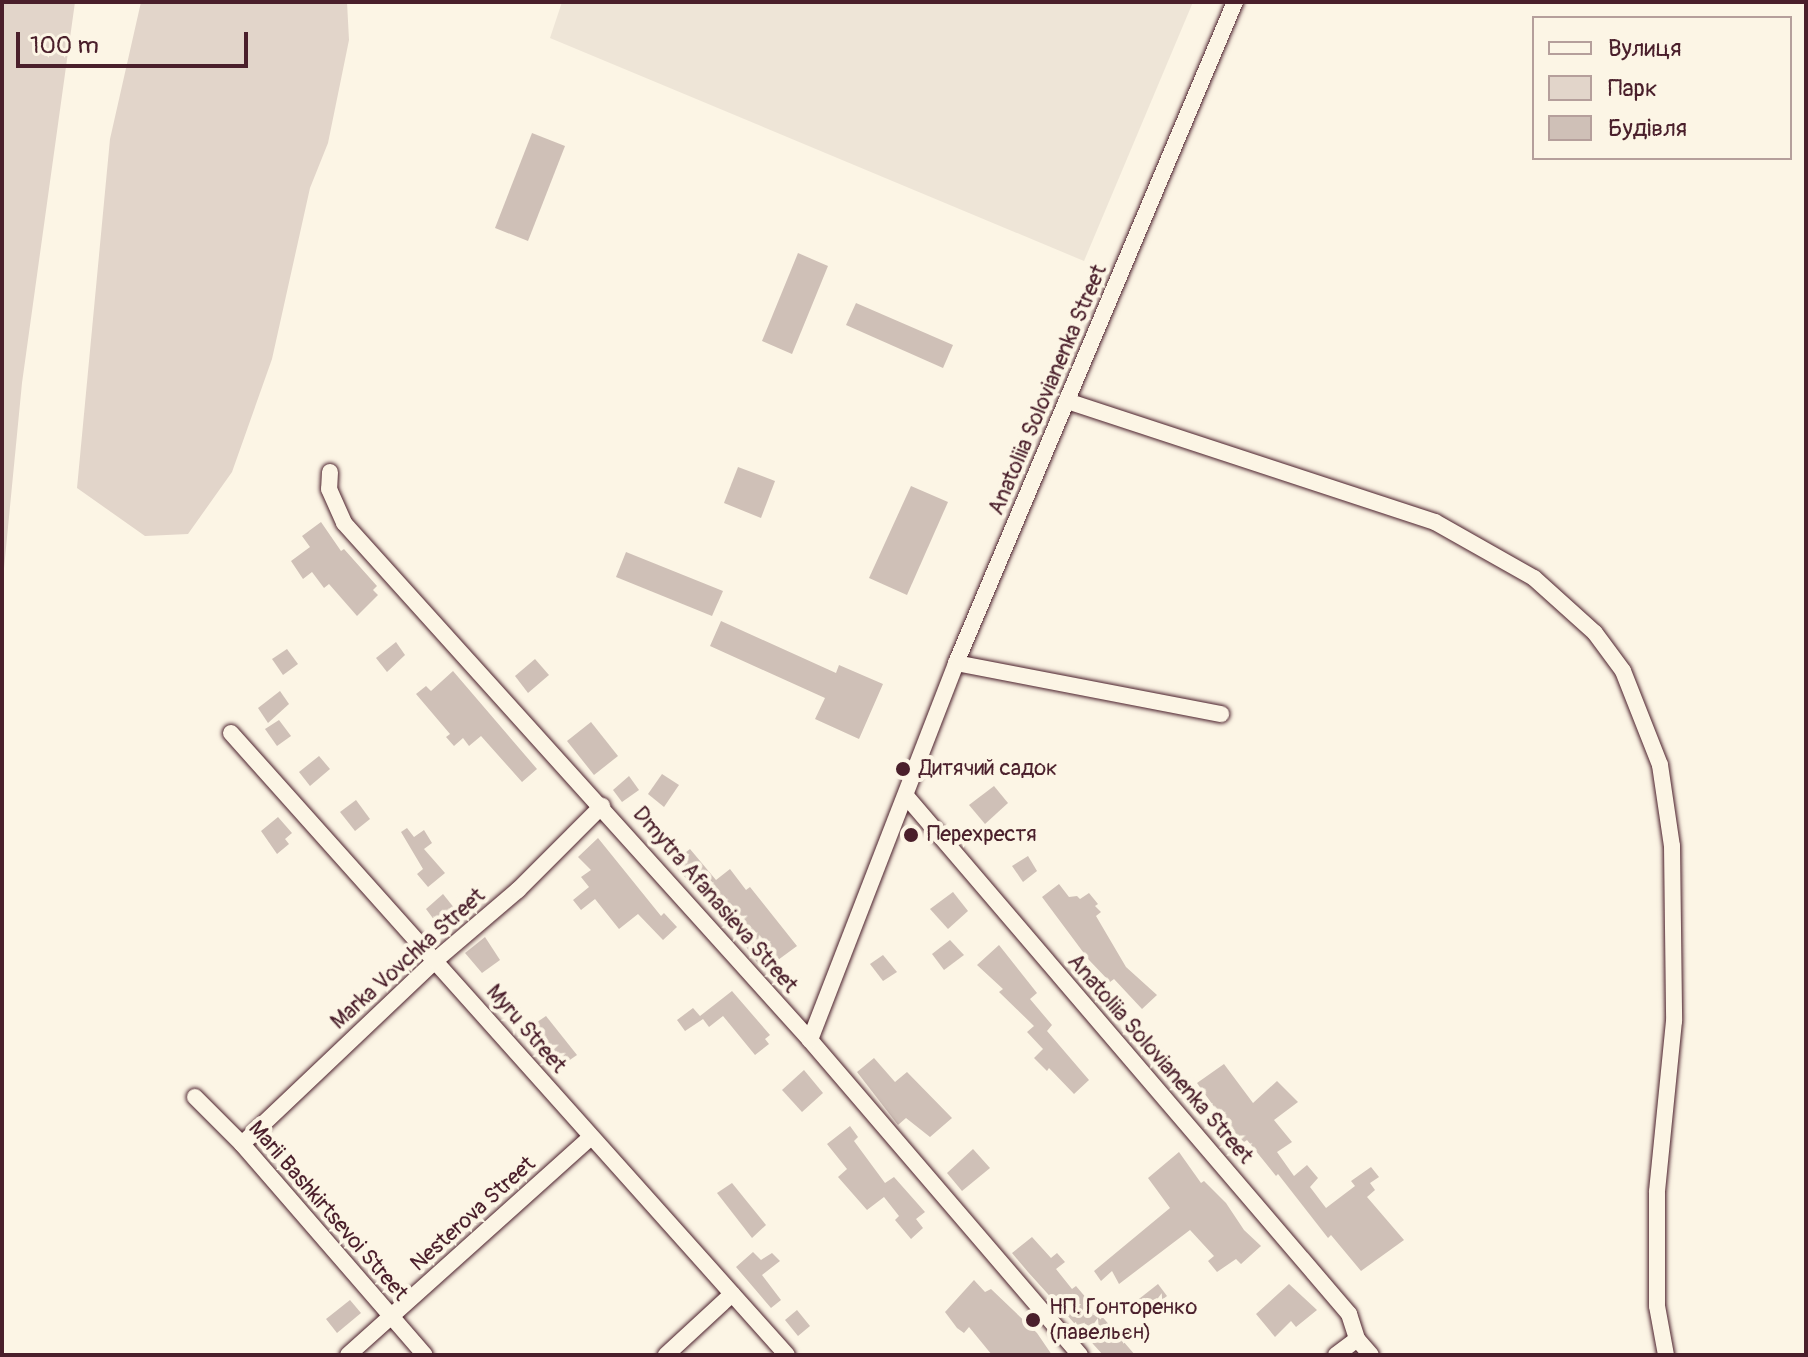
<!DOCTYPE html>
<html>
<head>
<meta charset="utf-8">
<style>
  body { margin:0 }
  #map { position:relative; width:1808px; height:1357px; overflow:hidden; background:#fcf5e5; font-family:Pangolin,sans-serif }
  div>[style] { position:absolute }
  .built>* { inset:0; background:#eee5d7 }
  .green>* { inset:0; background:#e2d5ca }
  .building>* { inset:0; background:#cfc0b7 }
  .roads { filter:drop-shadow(0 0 2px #4a1f2b) drop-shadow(0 0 2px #4a1f2b) }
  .street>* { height:16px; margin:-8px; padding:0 8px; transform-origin:8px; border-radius:8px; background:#fcf5e5 }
  .dots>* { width:22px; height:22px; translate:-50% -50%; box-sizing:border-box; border:4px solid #fcf5e5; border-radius:50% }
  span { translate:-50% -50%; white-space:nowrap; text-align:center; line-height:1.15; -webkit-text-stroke:8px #fcf5e5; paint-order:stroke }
  .street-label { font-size:22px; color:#4a1f2b }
  .poi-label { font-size:22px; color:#4a1f2b }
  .left { translate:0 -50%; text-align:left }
  .frame { position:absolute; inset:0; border:4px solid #4a1f2b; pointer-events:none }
  .legend { position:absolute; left:1532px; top:16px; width:260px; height:144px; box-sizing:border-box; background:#fcf5e5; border:2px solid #b59f9b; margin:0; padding:10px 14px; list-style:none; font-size:24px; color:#4a1f2b }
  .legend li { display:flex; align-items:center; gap:16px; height:40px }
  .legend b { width:40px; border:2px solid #b59f9b }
  .scale { position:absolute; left:16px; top:32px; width:232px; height:36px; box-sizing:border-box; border:4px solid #4a1f2b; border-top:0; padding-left:10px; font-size:24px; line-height:28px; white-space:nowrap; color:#4a1f2b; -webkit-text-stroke:6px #fcf5e5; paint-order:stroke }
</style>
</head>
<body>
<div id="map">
  <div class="built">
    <i style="clip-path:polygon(562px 2px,1193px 2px,1084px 261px,550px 38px)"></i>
  </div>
  <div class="green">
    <i style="clip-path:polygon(2px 2px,75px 2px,22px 383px,2px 589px)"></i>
    <i style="clip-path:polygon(141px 2px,347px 2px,349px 40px,328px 143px,310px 188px,272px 359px,232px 472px,188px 534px,145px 536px,77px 488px,110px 139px)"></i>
  </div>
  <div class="building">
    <i style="clip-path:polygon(532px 133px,565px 146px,528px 241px,495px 228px)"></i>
    <i style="clip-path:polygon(798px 253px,828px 266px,792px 354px,762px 341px)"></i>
    <i style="clip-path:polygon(856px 303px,953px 345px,943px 368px,846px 325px)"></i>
    <i style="clip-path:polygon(738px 467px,775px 481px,761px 518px,724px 503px)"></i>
    <i style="clip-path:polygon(911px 486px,948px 502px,907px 595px,869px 578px)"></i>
    <i style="clip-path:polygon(321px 522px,341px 551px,344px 549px,377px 586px,373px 590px,378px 595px,357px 616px,329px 584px,324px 588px,312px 572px,303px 579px,291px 561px,310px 547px,302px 536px)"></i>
    <i style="clip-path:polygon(626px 552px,723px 591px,712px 616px,616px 577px)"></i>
    <i style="clip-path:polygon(721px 621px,836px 673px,839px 665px,883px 684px,859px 739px,815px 719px,825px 698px,710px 646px)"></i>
    <i style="clip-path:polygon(396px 642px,405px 655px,387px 672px,376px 658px)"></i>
    <i style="clip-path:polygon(287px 649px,298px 664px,283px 675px,272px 659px)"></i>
    <i style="clip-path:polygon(535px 659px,549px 675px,528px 693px,515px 676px)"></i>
    <i style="clip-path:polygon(453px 671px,537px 769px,522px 782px,481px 736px,469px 746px,463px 738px,454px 746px,446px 737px,450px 734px,416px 694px,426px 686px,431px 691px)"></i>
    <i style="clip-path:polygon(280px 691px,289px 704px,268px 723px,258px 708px)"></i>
    <i style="clip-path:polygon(279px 720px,291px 736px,277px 746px,265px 729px)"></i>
    <i style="clip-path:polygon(591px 722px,618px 756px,594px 775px,567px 741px)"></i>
    <i style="clip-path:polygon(319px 756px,330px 769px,310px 786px,299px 772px)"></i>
    <i style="clip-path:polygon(662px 774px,679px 785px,664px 807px,648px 794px)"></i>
    <i style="clip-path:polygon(629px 776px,639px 790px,622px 802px,613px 790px)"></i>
    <i style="clip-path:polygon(994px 786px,1008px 803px,985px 824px,969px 805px)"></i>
    <i style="clip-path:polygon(356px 800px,370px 819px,355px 831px,340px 812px)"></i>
    <i style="clip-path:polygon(278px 817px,292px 833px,285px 839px,289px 844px,277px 854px,261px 831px)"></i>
    <i style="clip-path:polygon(407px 828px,414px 837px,424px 830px,432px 843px,424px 849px,445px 873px,428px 887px,417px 874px,423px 869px,401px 832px)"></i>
    <i style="clip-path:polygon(598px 838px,661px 916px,664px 913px,677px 927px,663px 940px,638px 914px,619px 929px,595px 899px,581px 910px,573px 900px,589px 887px,581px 877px,591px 870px,578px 857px)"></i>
    <i style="clip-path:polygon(690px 849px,716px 880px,730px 869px,746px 890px,750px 887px,797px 946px,763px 971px,740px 938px,672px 863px)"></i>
    <i style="clip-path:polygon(1028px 856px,1037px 871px,1023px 882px,1012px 866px)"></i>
    <i style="clip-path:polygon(1059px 884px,1069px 897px,1077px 896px,1080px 899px,1089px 893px,1098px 904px,1095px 906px,1101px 912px,1096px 916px,1126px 967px,1157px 995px,1142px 1009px,1114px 979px,1110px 982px,1089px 960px,1042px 897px)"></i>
    <i style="clip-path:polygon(953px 892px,968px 911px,948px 929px,930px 909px)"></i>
    <i style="clip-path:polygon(443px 894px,455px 909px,438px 925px,426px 909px)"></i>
    <i style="clip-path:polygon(485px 937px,500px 960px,482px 973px,465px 953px)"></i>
    <i style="clip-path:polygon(950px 940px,964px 955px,944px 970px,932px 954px)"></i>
    <i style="clip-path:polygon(999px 945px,1037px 993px,1030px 999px,1052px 1025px,1047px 1031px,1089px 1080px,1074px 1094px,1049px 1068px,1047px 1071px,1034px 1058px,1043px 1049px,1027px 1032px,1034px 1026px,999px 992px,1003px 989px,977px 965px)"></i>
    <i style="clip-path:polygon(883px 955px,897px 972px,883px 981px,870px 964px)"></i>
    <i style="clip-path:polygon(732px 991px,770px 1035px,765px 1039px,769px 1044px,755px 1055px,723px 1016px,709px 1027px,703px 1019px,685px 1031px,677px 1020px,693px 1008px,700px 1016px)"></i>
    <i style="clip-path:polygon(546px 1016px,577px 1055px,561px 1066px,527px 1029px)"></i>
    <i style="clip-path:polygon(874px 1058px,895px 1082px,907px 1072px,952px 1118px,930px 1137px,906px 1118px,898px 1125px,857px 1072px)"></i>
    <i style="clip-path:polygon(1224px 1064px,1253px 1103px,1277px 1081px,1298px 1102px,1274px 1120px,1292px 1142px,1277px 1152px,1294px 1176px,1307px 1165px,1318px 1178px,1310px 1187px,1326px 1208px,1355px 1186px,1351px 1181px,1371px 1167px,1379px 1177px,1370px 1183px,1375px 1190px,1367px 1197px,1404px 1240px,1361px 1271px,1331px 1235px,1328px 1238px,1278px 1174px,1276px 1176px,1247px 1140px,1244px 1142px,1228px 1126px,1197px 1083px)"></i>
    <i style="clip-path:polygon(804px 1070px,823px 1093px,802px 1112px,782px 1090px)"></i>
    <i style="clip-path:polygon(850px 1126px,858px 1137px,854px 1141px,885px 1183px,894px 1177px,925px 1212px,916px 1219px,923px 1228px,911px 1239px,895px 1220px,899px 1216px,884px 1197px,867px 1210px,838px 1177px,847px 1169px,827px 1144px)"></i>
    <i style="clip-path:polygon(973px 1149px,990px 1168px,962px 1191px,947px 1173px)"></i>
    <i style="clip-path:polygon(1179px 1152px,1201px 1183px,1204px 1181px,1226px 1203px,1244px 1230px,1261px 1246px,1241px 1264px,1236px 1259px,1217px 1272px,1208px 1261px,1214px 1256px,1190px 1230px,1119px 1284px,1112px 1271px,1101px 1281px,1094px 1271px,1170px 1208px,1148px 1178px)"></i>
    <i style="clip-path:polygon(732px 1183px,766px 1225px,752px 1238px,717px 1193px)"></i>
    <i style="clip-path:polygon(1032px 1237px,1051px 1258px,1057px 1253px,1065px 1262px,1056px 1269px,1072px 1289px,1076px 1286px,1135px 1355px,1103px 1355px,1028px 1272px,1012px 1253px)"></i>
    <i style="clip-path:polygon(753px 1252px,761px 1260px,772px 1253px,780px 1261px,762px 1275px,781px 1300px,771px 1308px,736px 1267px)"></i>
    <i style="clip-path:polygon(974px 1280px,985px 1292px,991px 1289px,1037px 1333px,1052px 1355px,992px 1355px,969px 1327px,964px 1333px,957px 1328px,945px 1312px)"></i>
    <i style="clip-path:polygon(1158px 1284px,1167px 1296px,1141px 1316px,1130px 1306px)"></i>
    <i style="clip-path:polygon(1289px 1284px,1317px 1310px,1296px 1327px,1291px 1321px,1275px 1337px,1256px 1314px)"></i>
    <i style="clip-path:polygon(350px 1300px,361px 1313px,337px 1333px,326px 1319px)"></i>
    <i style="clip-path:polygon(797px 1310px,810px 1326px,798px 1336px,785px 1320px)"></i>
  </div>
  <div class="roads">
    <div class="street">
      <i style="left:1067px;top:401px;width:387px;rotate:18.2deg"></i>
      <i style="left:1435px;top:522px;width:114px;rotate:29.5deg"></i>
      <i style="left:1534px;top:578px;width:82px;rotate:42deg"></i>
      <i style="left:1595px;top:633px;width:47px;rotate:53.6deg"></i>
      <i style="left:1623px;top:671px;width:101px;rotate:68.5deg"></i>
      <i style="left:1660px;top:765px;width:82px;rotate:81.6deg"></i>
      <i style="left:1672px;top:846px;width:175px;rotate:89.3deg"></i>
      <i style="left:1674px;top:1021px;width:172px;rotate:95.7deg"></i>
      <i style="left:1657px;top:1192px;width:114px;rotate:90deg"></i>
      <i style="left:1657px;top:1306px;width:50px;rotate:79.6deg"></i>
      <i style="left:330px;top:472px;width:17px;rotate:93deg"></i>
      <i style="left:329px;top:489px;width:37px;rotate:66deg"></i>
      <i style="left:344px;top:523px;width:696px;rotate:47.97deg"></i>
      <i style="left:810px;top:1040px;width:415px;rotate:49.4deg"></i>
      <i style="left:956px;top:663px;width:270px;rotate:10.9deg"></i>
      <i style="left:231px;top:733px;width:834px;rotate:48.21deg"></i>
      <i style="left:906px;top:796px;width:682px;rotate:49.46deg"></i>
      <i style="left:1349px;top:1314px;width:26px;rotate:72deg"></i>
      <i style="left:1357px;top:1339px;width:21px;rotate:49deg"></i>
      <i style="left:810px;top:1040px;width:404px;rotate:-68.8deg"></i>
      <i style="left:956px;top:663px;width:717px;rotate:-67.12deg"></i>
      <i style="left:195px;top:1097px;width:66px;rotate:45deg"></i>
      <i style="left:242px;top:1144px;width:279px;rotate:49.1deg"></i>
      <i style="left:242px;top:1144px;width:267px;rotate:-43.5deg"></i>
      <i style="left:436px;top:960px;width:108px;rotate:-40.5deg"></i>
      <i style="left:518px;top:890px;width:119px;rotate:-45deg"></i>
      <i style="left:348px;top:1355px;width:326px;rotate:-41.9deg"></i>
      <i style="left:666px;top:1355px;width:90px;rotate:-42.7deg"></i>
      <i style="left:1336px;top:1355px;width:26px;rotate:-37deg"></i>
    </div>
  </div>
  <div class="dots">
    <i style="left:903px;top:769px;background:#4a1f2b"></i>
    <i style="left:911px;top:835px;background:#4a1f2b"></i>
    <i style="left:1033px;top:1320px;background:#4a1f2b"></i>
  </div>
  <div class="street-label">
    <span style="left:1048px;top:390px;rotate:-67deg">Anatoliia Solovianenka Street</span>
    <span style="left:715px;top:900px;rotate:49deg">Dmytra Afanasieva Street</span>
    <span style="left:408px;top:959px;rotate:-42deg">Marka Vovchka Street</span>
    <span style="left:526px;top:1029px;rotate:49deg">Myru Street</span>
    <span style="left:1160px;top:1059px;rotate:49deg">Anatoliia Solovianenka Street</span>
    <span style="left:328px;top:1211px;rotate:49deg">Marii Bashkirtsevoi Street</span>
    <span style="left:473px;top:1214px;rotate:-42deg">Nesterova Street</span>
  </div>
  <div class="poi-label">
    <span class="left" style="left:919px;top:769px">Дитячий садок</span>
    <span class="left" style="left:927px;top:835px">Перехрестя</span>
    <span class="left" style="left:1049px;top:1320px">НП. Гонторенко<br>(павельєн)</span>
  </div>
  <div class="frame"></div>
  <ul class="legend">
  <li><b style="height:10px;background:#fcf5e5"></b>Вулиця</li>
  <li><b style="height:22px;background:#e2d5ca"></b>Парк</li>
  <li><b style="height:22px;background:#cfc0b7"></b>Будівля</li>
  </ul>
  <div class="scale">100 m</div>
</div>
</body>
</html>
